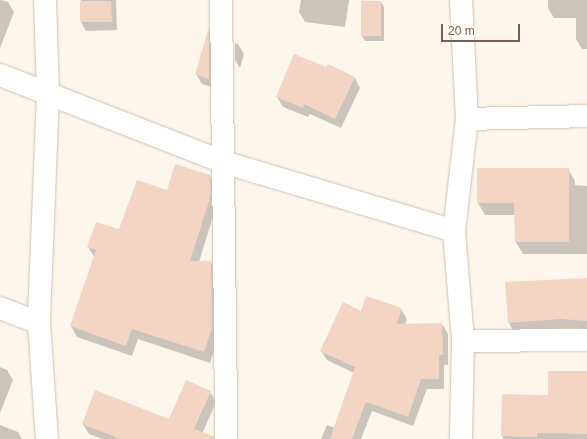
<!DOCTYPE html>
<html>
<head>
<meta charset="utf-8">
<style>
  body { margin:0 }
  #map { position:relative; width:587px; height:439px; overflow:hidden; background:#fdf6ec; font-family:Helvetica,sans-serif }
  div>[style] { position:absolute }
  .shadow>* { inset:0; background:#0003 }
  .building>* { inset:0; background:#f3d5c3 }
  .roads { filter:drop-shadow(0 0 1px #d1beb0) drop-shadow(0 0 1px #d1beb0) }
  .street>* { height:22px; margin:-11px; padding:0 11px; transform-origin:11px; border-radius:11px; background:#fff }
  span { translate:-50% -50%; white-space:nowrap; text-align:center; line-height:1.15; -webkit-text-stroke:3px #fffaf3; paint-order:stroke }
  .scale { position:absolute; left:441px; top:24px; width:79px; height:18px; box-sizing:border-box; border:2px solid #7a5c4d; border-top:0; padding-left:5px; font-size:12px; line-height:14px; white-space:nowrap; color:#7a5c4d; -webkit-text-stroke:3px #fffaf3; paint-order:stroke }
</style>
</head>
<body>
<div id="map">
  <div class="shadow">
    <i style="clip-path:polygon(0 0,8px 2px,14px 12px,0 48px)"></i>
    <i style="clip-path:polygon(81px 0,116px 0,117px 30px,86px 31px,81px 22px)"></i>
    <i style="clip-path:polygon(301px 0,349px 0,345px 27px,305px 22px,299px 12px)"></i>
    <i style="clip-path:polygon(548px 0,587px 0,587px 49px,582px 49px,576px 39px,576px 18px,554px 18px,548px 8px)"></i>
    <i style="clip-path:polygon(381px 2px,384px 7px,384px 41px,365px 41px,362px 36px)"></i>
    <i style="clip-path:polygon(209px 30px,214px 38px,215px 88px,202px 84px,196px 74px)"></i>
    <i style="clip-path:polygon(235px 43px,238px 44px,244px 54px,240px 68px,235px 60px)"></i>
    <i style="clip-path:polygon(328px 66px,355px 78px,360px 88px,341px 128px,310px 114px,308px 117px,283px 107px,277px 97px,327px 68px)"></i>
    <i style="clip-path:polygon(478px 169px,568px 169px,575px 181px,575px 185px,587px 186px,587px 254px,523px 254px,516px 242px,516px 215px,485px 215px,478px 203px)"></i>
    <i style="clip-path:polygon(210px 176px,216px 187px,216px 207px,199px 262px,211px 262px,217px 273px,218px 339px,210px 363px,138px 339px,132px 356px,77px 337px,71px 326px,95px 258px,88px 247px,119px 230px,168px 191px)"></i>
    <i style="clip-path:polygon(587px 279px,587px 329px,566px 328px,514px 332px,509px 323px)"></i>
    <i style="clip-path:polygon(401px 309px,407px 319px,405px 324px,442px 324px,448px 334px,448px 365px,444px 365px,444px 389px,427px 389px,413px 426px,372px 411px,361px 439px,321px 439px,327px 425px,335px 428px,354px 373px,327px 360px,321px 351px,362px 312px)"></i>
    <i style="clip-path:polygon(0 367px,7px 370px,13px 380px,0 413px)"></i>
    <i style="clip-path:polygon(587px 372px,587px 439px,504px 439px,502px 436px,549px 396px)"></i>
    <i style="clip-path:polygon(210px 392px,216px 402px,200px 439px,102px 439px,89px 434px,83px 424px,170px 420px)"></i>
    <i style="clip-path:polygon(0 425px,18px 432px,22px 439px,0 439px)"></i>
  </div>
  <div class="building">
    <i style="clip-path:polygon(80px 1px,111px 1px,112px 22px,80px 22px)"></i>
    <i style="clip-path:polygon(361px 1px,381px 1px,381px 36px,361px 36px)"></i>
    <i style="clip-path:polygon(209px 27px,209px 79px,195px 74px)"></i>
    <i style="clip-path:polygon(294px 54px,326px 67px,328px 64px,355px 77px,335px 119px,304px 104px,303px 108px,276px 97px)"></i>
    <i style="clip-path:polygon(175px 164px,210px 175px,211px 195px,190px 261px,211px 261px,212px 328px,204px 352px,132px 329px,126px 346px,70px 326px,96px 250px,87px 247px,96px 222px,119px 229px,137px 180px,167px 190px)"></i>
    <i style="clip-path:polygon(477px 168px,569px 168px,569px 242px,515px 242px,514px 203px,477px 203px)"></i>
    <i style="clip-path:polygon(587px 278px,587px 321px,561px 319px,508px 323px,505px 282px)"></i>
    <i style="clip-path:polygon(366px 296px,402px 308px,397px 324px,442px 323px,443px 355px,439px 355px,439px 379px,421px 379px,408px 417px,366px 402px,352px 439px,330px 439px,355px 367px,320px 351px,343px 302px,361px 311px)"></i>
    <i style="clip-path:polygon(548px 371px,587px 371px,587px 434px,537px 433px,537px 437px,501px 436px,502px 394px,548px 395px)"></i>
    <i style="clip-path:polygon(186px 380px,211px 391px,194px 429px,213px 436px,214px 439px,120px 439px,82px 424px,95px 390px,169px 419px)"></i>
  </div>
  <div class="roads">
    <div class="street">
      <i style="left:45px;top:0;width:94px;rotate:88.2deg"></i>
      <i style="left:48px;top:94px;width:229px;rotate:92.3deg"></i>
      <i style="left:39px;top:323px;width:116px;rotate:86.1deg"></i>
      <i style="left:221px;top:0;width:439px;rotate:89.3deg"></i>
      <i style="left:461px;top:0;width:119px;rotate:87.1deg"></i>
      <i style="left:467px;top:119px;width:113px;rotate:96.6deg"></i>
      <i style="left:454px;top:231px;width:110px;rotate:85.3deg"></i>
      <i style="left:463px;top:341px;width:98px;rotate:91.2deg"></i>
      <i style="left:0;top:75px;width:239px;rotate:21.3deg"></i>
      <i style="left:223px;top:162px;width:241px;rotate:16.6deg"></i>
      <i style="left:467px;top:119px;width:120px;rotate:-1.4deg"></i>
      <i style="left:0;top:308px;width:42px;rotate:21deg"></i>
      <i style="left:463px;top:341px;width:124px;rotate:-0.5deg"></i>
    </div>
  </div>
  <div class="scale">20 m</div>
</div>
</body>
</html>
